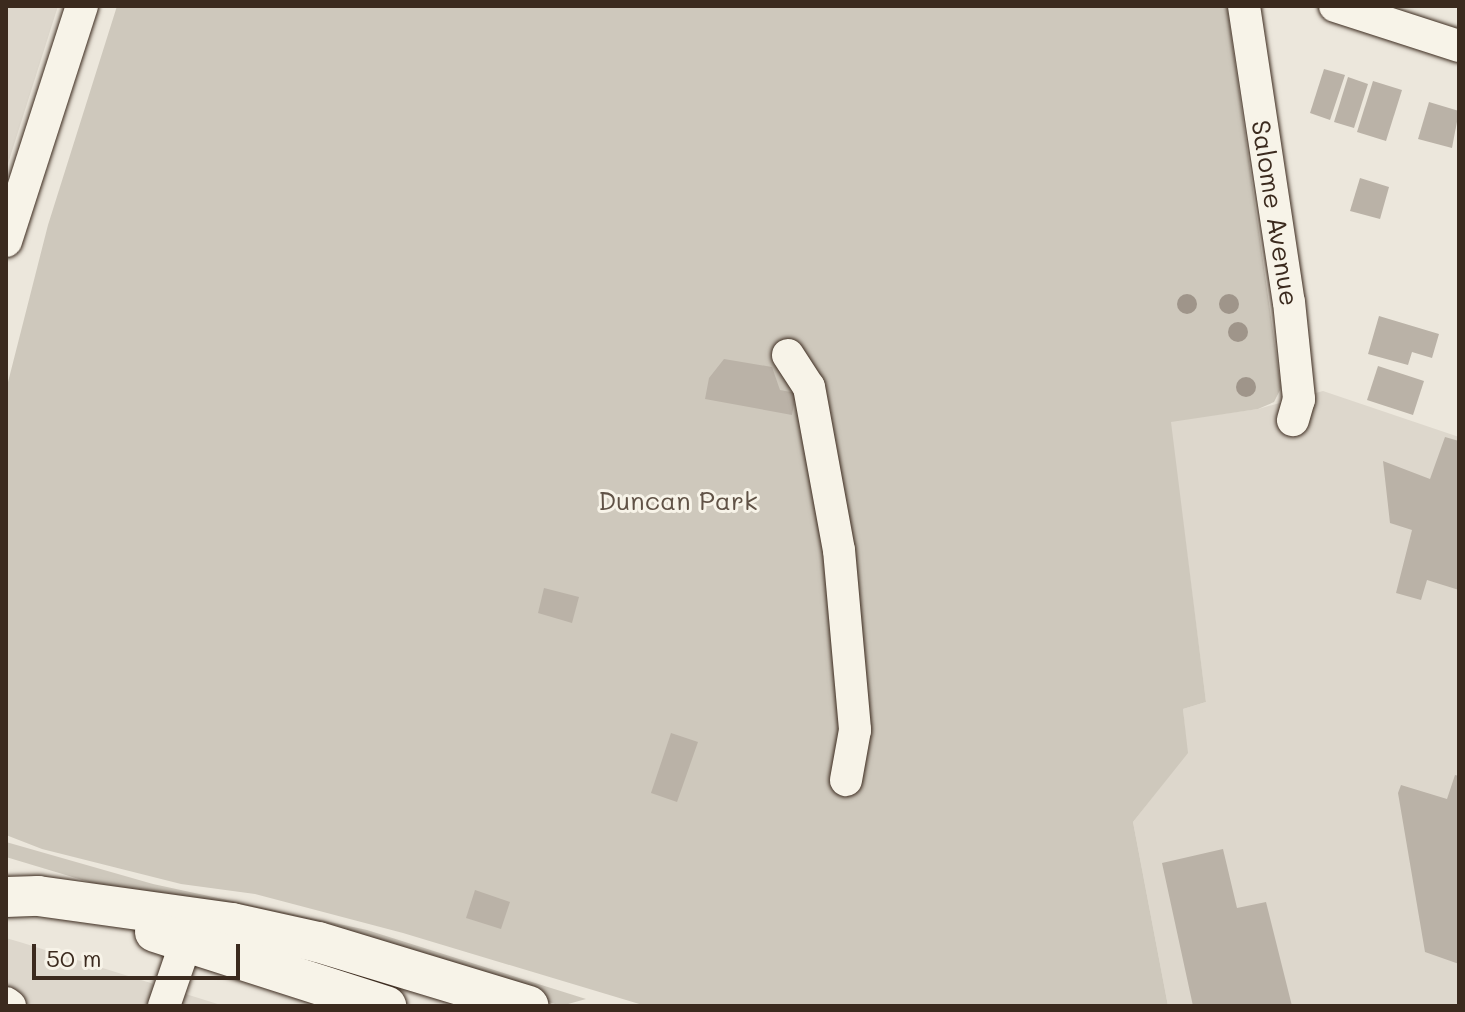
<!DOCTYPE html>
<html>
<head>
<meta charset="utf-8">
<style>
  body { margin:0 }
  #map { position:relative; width:1465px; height:1012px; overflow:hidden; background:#ece7dc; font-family:Mali,sans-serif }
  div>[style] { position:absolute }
  .built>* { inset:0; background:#ddd7cc }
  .green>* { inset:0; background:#cec8bc }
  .building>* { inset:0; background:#bab2a7 }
  .roads { filter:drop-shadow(0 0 2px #3b2a1e) drop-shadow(0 0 2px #3b2a1e) }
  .minor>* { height:32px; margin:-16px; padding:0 16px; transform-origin:16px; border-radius:16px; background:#f7f3e8 }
  .major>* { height:40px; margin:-20px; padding:0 20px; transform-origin:20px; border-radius:20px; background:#f7f3e8 }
  .trees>* { width:20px; height:20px; margin:-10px; border-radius:50%; background:#9f958a }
  span { translate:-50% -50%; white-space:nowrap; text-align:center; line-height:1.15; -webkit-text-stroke:6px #f7f3e8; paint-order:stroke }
  .street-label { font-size:26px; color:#3b2a1e }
  .park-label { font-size:26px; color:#605246 }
  .frame { position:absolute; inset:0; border:8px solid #3b2a1e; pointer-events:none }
  .scale { position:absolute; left:32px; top:944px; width:208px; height:36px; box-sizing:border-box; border:4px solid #3b2a1e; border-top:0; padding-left:10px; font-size:24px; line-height:28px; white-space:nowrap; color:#3b2a1e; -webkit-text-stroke:6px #f7f3e8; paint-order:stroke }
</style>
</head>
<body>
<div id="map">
  <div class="built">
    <i style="clip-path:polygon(6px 6px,58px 6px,6px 170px)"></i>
    <i style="clip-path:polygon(1323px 391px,1459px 437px,1459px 1006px,1168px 1006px,1133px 822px,1187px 753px,1183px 709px,1206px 702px,1170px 421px,1258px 409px)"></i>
    <i style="clip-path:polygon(6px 938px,23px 943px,224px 1006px,6px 1006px)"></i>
  </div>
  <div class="green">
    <i style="clip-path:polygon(117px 6px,1227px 6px,1281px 388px,1274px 402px,1258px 409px,1171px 422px,1206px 702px,1183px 709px,1188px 753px,1133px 822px,1168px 1006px,646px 1006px,403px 933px,255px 894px,181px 884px,42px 849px,6px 835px,6px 390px,48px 225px)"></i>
    <i style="clip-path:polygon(6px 842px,153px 884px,367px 930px,586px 999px,561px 1006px,471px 977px,99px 885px,6px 857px)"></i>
  </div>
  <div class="building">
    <i style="clip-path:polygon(1324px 69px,1345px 75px,1330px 120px,1310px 113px)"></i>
    <i style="clip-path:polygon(1348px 77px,1368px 84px,1354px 128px,1334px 122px)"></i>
    <i style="clip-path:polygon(1373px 81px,1402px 90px,1386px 141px,1357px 132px)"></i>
    <i style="clip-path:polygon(1429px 102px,1459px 111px,1452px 148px,1418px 139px)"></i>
    <i style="clip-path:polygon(1360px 178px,1389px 187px,1380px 219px,1350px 211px)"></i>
    <i style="clip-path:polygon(1379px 316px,1439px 334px,1432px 358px,1412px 352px,1408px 365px,1368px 354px)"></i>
    <i style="clip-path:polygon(724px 359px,772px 367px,780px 390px,796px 393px,792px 415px,705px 399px,709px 378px)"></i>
    <i style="clip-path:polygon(1378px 366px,1424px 381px,1413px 415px,1367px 400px)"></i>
    <i style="clip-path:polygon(1445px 437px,1459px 441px,1459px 590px,1427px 580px,1421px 600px,1396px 593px,1412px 530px,1390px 523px,1383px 461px,1430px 479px)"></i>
    <i style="clip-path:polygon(544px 588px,579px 597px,572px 623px,538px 613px)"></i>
    <i style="clip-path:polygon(671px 733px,698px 742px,677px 802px,651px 793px)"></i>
    <i style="clip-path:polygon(1455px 775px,1459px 776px,1459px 964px,1425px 952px,1398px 793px,1401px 785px,1447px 799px)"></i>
    <i style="clip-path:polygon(1223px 849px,1237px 908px,1266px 902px,1292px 1006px,1193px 1006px,1162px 863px)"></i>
    <i style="clip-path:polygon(475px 890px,510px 902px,501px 929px,466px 918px)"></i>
  </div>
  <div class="roads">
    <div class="minor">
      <i style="left:1244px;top:6px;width:299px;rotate:81.4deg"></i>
      <i style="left:1289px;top:302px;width:98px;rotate:84.1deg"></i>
      <i style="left:1299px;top:399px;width:22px;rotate:106deg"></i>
      <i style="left:1335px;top:6px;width:130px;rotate:17.9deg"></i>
      <i style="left:6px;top:241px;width:247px;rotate:-72.1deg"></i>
      <i style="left:788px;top:355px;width:38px;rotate:57deg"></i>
      <i style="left:809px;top:387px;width:166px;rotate:79.6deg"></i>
      <i style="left:839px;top:550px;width:181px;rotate:84.9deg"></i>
      <i style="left:855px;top:730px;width:51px;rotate:100.2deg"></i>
      <i style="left:6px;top:1003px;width:5px;rotate:37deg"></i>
      <i style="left:164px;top:1006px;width:68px;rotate:-71deg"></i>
    </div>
    <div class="major">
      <i style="left:6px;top:897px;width:32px;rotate:-2deg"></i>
      <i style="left:38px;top:896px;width:196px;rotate:7.9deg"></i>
      <i style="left:232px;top:923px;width:88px;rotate:12.5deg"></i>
      <i style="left:318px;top:942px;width:220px;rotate:16.9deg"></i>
      <i style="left:155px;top:932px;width:243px;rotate:17.8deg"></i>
    </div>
  </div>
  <div class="trees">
    <i style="left:1187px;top:304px"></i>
    <i style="left:1229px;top:304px"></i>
    <i style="left:1238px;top:332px"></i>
    <i style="left:1246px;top:387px"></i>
  </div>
  <div class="street-label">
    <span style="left:1275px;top:213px;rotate:81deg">Salome Avenue</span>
  </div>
  <div class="park-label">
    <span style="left:678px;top:501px">Duncan Park</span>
  </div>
  <div class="frame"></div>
  <div class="scale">50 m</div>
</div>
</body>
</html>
